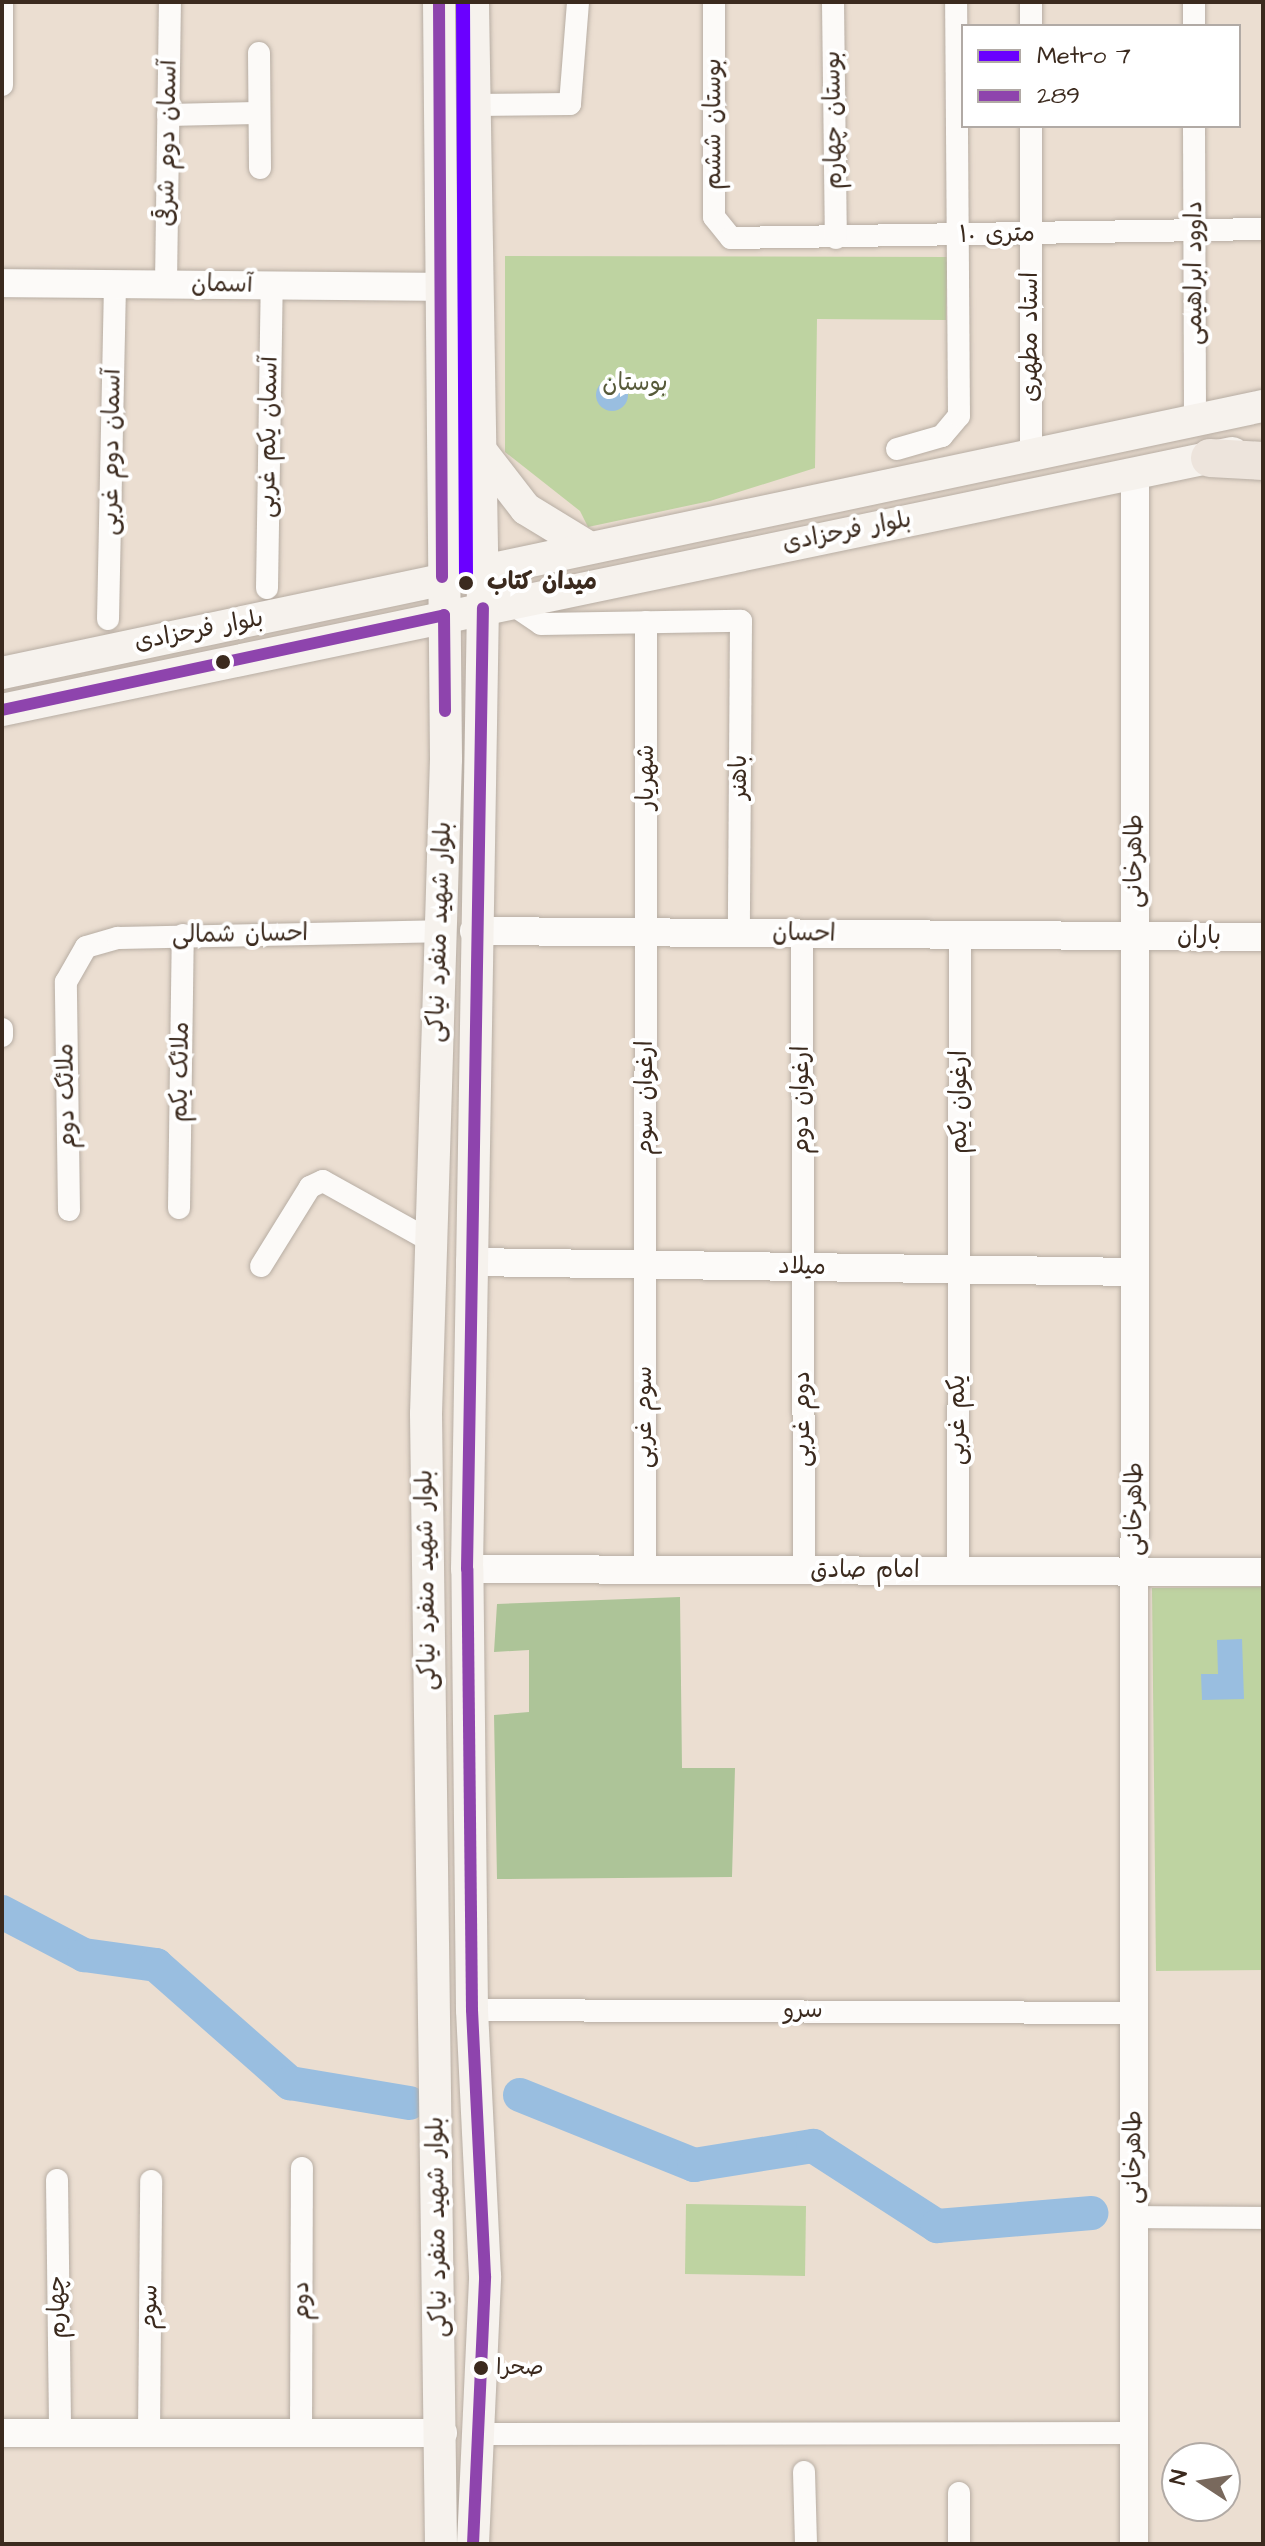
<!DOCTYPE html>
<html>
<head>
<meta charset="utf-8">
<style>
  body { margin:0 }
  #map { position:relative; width:1265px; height:2546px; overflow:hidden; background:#ebded1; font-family:"Architects Daughter","Playpen Sans Arabic",sans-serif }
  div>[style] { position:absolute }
  .green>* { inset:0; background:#bed3a1 }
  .forest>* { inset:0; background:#adc498 }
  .water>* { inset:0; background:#99bee0 }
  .round { border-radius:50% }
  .river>* { height:34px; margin:-17px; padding:0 17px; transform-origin:17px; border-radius:17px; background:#99bee0 }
  .roads { filter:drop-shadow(0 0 2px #b7ada3) drop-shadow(0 0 2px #b7ada3) }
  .minor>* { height:22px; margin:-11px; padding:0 11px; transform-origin:11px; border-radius:11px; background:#fcfaf8 }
  .tertiary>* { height:28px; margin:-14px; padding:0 14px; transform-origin:14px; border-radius:14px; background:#fcfaf8 }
  .secondary>* { height:32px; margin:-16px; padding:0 16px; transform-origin:16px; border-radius:16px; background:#f6f2ed }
  .trunk>* { height:38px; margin:-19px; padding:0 19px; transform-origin:19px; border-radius:19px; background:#ede4dc }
  .bus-1>* { height:12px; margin:-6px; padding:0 6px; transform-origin:6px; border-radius:6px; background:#8e44ad }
  .metro-1>* { height:14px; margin:-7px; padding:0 7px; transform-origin:7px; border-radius:7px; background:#6a00ff }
  .dots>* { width:22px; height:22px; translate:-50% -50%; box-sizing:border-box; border:4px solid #fff; border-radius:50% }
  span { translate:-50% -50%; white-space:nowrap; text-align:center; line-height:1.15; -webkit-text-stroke:8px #fff; paint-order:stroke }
  .bus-label { font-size:22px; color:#3b2a1e }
  .left { translate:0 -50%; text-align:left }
  .street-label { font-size:24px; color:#3b2a1e }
  .park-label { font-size:24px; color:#575a3a }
  .stop-label { font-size:24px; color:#3b2a1e; font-weight:700 }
  .frame { position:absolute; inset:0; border:4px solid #3b2a1e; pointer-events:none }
  .legend { position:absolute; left:961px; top:24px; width:280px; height:104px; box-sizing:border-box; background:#fff; border:2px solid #b1aaa5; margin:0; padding:10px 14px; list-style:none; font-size:24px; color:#3b2a1e }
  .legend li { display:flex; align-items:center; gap:16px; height:40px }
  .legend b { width:40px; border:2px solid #b1aaa5 }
  .north { position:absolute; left:1161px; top:2442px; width:80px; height:80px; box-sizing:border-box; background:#fff; border:2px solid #b1aaa5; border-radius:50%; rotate:282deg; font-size:22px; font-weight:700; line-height:32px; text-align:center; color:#3b2a1e }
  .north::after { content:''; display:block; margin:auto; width:28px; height:36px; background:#79695d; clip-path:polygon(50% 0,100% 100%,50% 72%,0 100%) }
</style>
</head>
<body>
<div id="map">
  <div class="green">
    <i style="clip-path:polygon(505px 256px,947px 257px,946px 320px,817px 319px,815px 468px,710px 501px,588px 527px,580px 511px,505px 452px)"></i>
    <i style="clip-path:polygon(1263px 1587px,1263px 1970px,1156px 1971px,1152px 1588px)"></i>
    <i style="clip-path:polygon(686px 2204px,806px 2206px,805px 2276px,685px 2274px)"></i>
  </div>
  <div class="forest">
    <i style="clip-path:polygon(680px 1597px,682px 1768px,735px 1768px,732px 1877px,497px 1879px,494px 1715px,529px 1712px,529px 1650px,494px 1652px,497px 1604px)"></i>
  </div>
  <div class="water">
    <i class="round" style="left:596px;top:379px;width:32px;height:32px"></i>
    <i style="clip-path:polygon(1242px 1639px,1244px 1699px,1202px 1700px,1201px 1674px,1218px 1674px,1217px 1640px)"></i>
  </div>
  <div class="river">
    <i style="left:2px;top:1912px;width:93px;rotate:27.7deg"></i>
    <i style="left:84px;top:1955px;width:73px;rotate:7.9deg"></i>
    <i style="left:156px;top:1965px;width:179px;rotate:41.4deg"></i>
    <i style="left:290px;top:2083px;width:121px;rotate:9.5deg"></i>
    <i style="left:520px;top:2095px;width:188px;rotate:21.9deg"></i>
    <i style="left:694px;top:2165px;width:121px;rotate:-9.1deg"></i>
    <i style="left:813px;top:2146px;width:148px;rotate:32.8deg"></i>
    <i style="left:937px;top:2226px;width:155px;rotate:-4.8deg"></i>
  </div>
  <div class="roads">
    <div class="minor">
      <i style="left:714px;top:2px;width:215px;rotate:90deg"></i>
      <i style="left:714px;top:217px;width:27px;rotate:51deg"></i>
      <i style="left:731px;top:238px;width:532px;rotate:-0.97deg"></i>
      <i style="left:833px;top:2px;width:236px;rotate:89.3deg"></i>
      <i style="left:1031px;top:2px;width:24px;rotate:90deg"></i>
      <i style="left:1194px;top:2px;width:24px;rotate:90deg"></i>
      <i style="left:259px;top:53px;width:115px;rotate:89.5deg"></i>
      <i style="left:2px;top:85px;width:83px;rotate:-90deg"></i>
      <i style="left:475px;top:105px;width:95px;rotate:-0.6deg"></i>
      <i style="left:570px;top:104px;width:102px;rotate:-85.5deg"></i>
      <i style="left:168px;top:115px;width:88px;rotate:-1.3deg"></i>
      <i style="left:1031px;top:126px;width:327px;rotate:90deg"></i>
      <i style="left:1194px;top:126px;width:294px;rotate:89.8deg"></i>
      <i style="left:166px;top:284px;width:282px;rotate:-89.2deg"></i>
      <i style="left:897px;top:449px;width:47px;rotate:-16.1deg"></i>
      <i style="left:942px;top:436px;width:26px;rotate:-50deg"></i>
      <i style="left:959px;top:416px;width:414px;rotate:-90.4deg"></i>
      <i style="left:267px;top:588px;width:303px;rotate:-89.1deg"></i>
      <i style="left:510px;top:603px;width:37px;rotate:34deg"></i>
      <i style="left:541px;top:624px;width:200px;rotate:-0.9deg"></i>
      <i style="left:741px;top:621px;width:312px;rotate:90.4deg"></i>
      <i style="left:108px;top:619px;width:335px;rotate:-88.8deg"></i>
      <i style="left:802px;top:933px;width:638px;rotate:89.82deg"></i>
      <i style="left:2px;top:1029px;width:7px;rotate:90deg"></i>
      <i style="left:179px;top:1208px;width:273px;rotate:-89.2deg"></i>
      <i style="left:69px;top:1210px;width:228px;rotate:-90.8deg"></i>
      <i style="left:66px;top:982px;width:40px;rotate:-60.3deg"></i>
      <i style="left:86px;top:947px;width:33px;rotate:-16deg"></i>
      <i style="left:118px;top:938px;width:321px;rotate:-1.2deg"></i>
      <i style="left:261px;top:1266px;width:93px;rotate:-58.2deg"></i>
      <i style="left:310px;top:1187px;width:14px;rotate:-25deg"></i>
      <i style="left:323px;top:1181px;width:124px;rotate:29.1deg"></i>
      <i style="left:645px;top:1570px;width:948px;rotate:-89.94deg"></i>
      <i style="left:958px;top:1571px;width:636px;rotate:-89.82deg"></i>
      <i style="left:472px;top:2010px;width:662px;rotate:0.26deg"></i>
      <i style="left:57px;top:2180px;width:253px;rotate:89.3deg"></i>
      <i style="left:1134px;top:2217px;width:129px;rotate:0.4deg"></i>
      <i style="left:149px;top:2433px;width:252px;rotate:-89.5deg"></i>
      <i style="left:301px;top:2433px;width:265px;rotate:-89.8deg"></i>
      <i style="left:476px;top:2434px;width:658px;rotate:-0.09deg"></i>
      <i style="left:804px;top:2472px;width:72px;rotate:88.4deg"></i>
      <i style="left:959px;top:2544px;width:51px;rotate:-90deg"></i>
    </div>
    <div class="tertiary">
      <i style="left:2px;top:283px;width:439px;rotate:0.5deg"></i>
      <i style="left:474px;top:931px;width:789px;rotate:0.44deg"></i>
      <i style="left:470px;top:1262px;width:665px;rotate:0.86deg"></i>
      <i style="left:467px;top:1569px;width:796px;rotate:0.22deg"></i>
      <i style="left:2px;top:2433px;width:441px"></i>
      <i style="left:1134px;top:2544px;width:2071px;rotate:-89.97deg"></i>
    </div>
    <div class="secondary">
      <i style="left:439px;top:2px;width:757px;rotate:89.47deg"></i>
      <i style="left:446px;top:759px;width:655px;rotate:91.75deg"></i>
      <i style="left:426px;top:1414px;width:1130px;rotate:89.24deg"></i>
      <i style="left:478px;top:447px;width:78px;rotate:52.3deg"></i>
      <i style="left:526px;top:509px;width:69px;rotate:31.4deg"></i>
      <i style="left:2px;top:673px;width:1289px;rotate:-11.96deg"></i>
      <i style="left:2px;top:710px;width:1257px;rotate:-11.8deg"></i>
      <i style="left:473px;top:2544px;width:268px;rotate:-87.4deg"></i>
      <i style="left:485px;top:2276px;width:266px;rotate:-92.8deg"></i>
      <i style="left:472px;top:2010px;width:441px;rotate:-90.6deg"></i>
      <i style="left:467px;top:1569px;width:961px;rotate:-89.05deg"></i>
      <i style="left:483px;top:608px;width:606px;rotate:-90.95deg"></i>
    </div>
    <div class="trunk">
      <i style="left:1210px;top:458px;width:53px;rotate:3.2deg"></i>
    </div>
  </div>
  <div class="bus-1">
    <i style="left:439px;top:2px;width:575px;rotate:89.7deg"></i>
    <i style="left:2px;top:710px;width:452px;rotate:-12.1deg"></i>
    <i style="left:444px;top:615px;width:96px;rotate:89.4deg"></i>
    <i style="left:473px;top:2544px;width:268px;rotate:-87.4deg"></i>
    <i style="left:485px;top:2276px;width:266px;rotate:-92.8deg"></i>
    <i style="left:472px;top:2010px;width:441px;rotate:-90.6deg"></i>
    <i style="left:467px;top:1569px;width:961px;rotate:-89.05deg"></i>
  </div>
  <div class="metro-1">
    <i style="left:463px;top:2px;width:581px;rotate:89.7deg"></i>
  </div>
  <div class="dots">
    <i style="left:466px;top:583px;background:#3b2a1e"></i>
    <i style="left:223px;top:662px;background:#3b2a1e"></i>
    <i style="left:481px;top:2368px;background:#3b2a1e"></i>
  </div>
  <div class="bus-label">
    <span class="left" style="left:496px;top:2368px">صحرا</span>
  </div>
  <div class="street-label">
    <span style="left:834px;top:120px;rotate:-91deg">بوستان چهارم</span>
    <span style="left:714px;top:124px;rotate:-90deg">بوستان ششم</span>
    <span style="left:168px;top:143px;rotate:-89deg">آسمان دوم شرقی</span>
    <span style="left:997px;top:235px;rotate:-1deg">۱۰ متری</span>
    <span style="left:1195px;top:273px;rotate:-90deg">داوود ابراهیمی</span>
    <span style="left:222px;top:285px;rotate:1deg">آسمان</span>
    <span style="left:1031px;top:337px;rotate:-90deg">استاد مطهری</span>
    <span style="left:269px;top:437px;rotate:-89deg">آسمان یکم غربی</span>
    <span style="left:112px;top:452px;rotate:-89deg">آسمان دوم غربی</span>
    <span style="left:847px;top:532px;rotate:-11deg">بلوار فرحزادی</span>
    <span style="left:199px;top:631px;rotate:-11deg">بلوار فرحزادی</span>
    <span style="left:647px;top:777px;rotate:-90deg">شهریار</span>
    <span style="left:740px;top:777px;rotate:-90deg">باهنر</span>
    <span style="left:1135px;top:861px;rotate:-90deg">طاهرخانی</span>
    <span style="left:440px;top:932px;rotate:-88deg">بلوار شهید منفرد نیاکی</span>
    <span style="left:804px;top:934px;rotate:1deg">احسان</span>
    <span style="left:240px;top:935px;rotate:-1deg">احسان شمالی</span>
    <span style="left:1199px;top:937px">باران</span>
    <span style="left:181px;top:1072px;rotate:-89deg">ملائک یکم</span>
    <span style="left:67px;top:1096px;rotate:-91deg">ملائک دوم</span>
    <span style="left:646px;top:1098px;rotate:-90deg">ارغوان سوم</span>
    <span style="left:802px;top:1100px;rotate:-90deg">ارغوان دوم</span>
    <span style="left:960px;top:1102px;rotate:-90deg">ارغوان یکم</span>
    <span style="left:802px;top:1267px;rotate:1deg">میلاد</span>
    <span style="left:645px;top:1417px;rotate:-90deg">سوم غربی</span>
    <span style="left:803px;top:1419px;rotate:-90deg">دوم غربی</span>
    <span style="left:958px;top:1420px;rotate:-90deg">یکم غربی</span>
    <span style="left:1135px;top:1509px;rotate:-90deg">طاهرخانی</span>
    <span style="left:865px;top:1571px">امام صادق</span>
    <span style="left:427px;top:1580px;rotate:-91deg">بلوار شهید منفرد نیاکی</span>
    <span style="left:803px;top:2011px">سرو</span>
    <span style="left:1134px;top:2157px;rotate:-90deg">طاهرخانی</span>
    <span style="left:438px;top:2227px;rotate:-91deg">بلوار شهید منفرد نیاکی</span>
    <span style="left:302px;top:2301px;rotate:-90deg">دوم</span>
    <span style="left:58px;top:2307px;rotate:-91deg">چهارم</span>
    <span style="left:150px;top:2307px;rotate:-89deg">سوم</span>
  </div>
  <div class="park-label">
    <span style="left:635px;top:384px">بوستان</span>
  </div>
  <div class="stop-label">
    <span class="left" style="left:487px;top:583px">میدان کتاب</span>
  </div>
  <div class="frame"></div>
  <ul class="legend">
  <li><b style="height:10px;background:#6a00ff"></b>Metro 7</li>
  <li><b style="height:10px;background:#8e44ad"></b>289</li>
  </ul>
  <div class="north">N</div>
</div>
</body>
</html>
